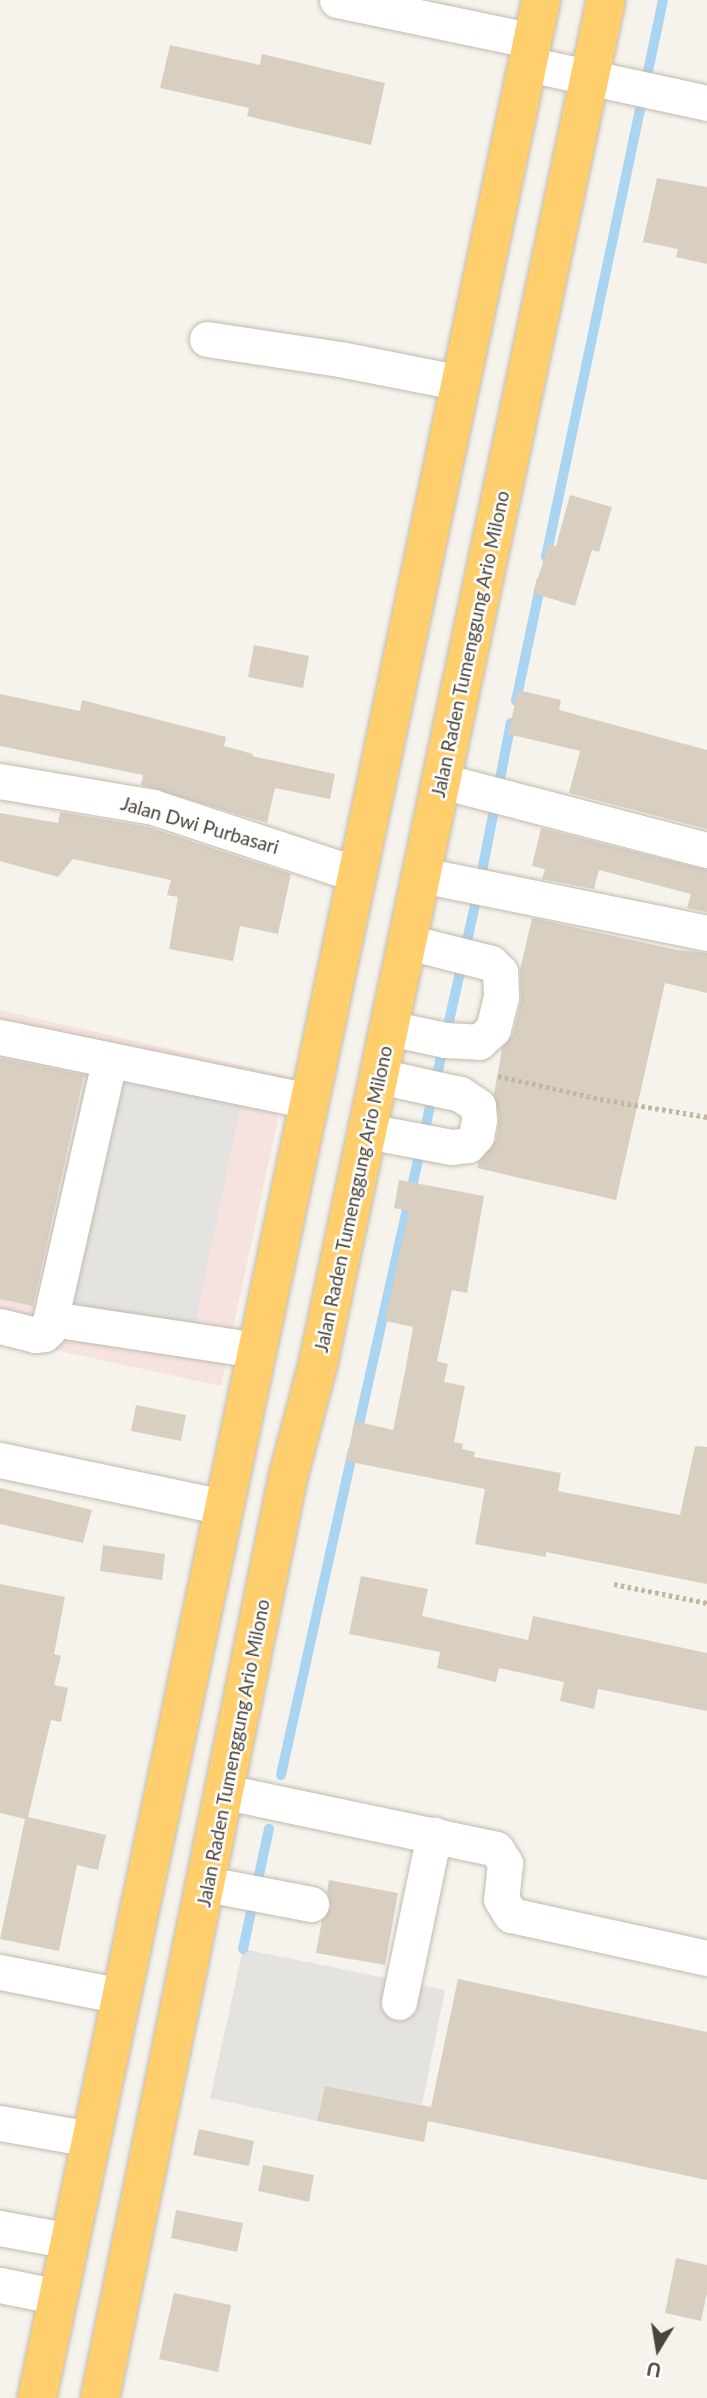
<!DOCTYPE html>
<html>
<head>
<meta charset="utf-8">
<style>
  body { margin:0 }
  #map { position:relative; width:707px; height:2398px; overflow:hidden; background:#f6f3ec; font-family:Lato,sans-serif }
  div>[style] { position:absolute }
  .medical>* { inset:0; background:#f6e3e0 }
  .parking>* { inset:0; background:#e5e3e0 }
  .stream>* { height:10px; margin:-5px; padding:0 5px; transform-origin:5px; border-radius:5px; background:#a9d4f2 }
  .building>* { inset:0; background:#d8cfc1 }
  .path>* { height:4.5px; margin-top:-2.25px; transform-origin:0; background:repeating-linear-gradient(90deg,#c4b79f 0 3.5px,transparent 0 7px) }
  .roads { filter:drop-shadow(0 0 2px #c2bbae) drop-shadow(0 0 2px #c2bbae) }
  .minor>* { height:35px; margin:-17.5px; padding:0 17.5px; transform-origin:17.5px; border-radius:17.5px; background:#fff }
  .highway>* { height:38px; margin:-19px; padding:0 19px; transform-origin:19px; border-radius:19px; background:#ffcf6e }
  span { translate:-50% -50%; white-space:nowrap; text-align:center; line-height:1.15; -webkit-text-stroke:5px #fff; paint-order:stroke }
  .street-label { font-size:19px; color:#4b4439 }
  .north { position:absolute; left:623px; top:2314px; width:70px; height:70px; -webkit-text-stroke:5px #fff; paint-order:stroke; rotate:191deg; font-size:19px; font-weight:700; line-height:28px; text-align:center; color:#4b4439 }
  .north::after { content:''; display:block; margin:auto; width:24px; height:32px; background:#4b4439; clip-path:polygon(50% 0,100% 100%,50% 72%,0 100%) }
</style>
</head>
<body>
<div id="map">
  <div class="medical">
    <i style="clip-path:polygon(0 1010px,287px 1076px,221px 1386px,0 1338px)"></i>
  </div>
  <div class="parking">
    <i style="clip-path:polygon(91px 1047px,246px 1080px,188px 1359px,31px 1325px)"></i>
    <i style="clip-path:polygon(243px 1949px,445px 1990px,422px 2105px,325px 2086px,317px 2121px,210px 2098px)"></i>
  </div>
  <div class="stream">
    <i style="left:546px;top:557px;width:569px;rotate:-78.14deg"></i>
    <i style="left:516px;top:701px;width:122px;rotate:-78.1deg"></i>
    <i style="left:357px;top:1433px;width:559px;rotate:-77.4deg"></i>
    <i style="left:479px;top:887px;width:167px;rotate:-79deg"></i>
    <i style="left:281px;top:1775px;width:332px;rotate:-77.5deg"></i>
    <i style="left:243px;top:1949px;width:123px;rotate:-77.8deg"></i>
  </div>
  <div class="building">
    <i style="clip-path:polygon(170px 45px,260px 65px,262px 54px,385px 83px,371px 145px,247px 116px,249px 108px,160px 88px)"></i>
    <i style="clip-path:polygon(657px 178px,707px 187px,707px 264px,676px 257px,678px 249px,643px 242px)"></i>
    <i style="clip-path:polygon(570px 495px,612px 507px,599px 552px,592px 550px,575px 606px,533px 593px,549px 544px,556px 546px)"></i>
    <i style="clip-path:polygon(254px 645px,309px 656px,303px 688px,248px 677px)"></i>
    <i style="clip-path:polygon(518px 690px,561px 700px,559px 710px,707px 750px,707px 829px,569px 793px,580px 751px,508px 734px)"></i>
    <i style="clip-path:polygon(0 694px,80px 711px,82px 700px,226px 737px,224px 746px,253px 754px,252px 756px,335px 774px,330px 799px,275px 788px,267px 823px,141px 785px,143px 775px,0 746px)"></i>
    <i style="clip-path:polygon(60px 812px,148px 827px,291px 874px,278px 934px,240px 926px,233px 961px,169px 949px,178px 897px,167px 895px,171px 880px,73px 859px,58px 877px,0 861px,0 813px,58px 823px)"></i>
    <i style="clip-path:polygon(541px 828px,707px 870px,707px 912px,687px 908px,691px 894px,599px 870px,594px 889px,542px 879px,545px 869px,532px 866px)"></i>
    <i style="clip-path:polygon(532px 918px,677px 950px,707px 953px,707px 993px,665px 983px,616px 1200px,477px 1168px,479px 1161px,496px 1140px,499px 1119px,494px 1094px,500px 1061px,502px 1048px,513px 1034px,521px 1001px,520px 970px)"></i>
    <i style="clip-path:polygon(0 1058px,84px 1075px,33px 1306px,0 1299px)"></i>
    <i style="clip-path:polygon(399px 1180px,484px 1196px,467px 1293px,452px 1290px,437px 1361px,448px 1364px,444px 1382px,465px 1386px,454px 1442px,463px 1444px,462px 1449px,475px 1452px,474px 1457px,561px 1473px,558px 1491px,680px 1515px,695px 1446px,707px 1447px,707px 1584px,546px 1552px,546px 1557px,475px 1544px,485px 1489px,346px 1461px,355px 1421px,393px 1430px,405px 1372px,413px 1327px,385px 1321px,409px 1211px,394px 1208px)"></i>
    <i style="clip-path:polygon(136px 1405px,186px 1415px,181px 1441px,131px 1431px)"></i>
    <i style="clip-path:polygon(0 1488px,92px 1510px,83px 1543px,0 1524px)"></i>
    <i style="clip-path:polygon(103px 1545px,165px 1554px,162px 1580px,100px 1571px)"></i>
    <i style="clip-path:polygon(361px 1576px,428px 1589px,422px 1616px,528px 1640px,533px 1616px,707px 1653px,707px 1711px,598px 1689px,594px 1709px,560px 1701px,564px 1682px,499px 1668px,496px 1682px,437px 1668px,440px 1652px,349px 1634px)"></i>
    <i style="clip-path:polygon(0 1584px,65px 1597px,54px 1654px,61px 1656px,54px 1685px,68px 1688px,61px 1722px,51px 1720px,28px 1817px,106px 1835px,98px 1870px,77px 1865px,59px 1951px,0 1939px,25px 1819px,0 1813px)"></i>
    <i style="clip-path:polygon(329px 1880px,398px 1893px,385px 1965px,316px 1953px,322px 1920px,331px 1907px,327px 1892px)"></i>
    <i style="clip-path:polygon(458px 1979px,707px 2032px,707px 2180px,428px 2121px,424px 2142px,317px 2121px,325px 2086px,431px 2107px)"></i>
    <i style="clip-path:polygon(199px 2129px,254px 2141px,249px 2166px,193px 2155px)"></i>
    <i style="clip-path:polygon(263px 2165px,314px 2175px,309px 2202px,258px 2191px)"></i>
    <i style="clip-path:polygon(176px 2210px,243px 2223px,237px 2252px,171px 2238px)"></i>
    <i style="clip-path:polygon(676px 2258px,707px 2265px,707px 2293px,701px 2321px,665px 2313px)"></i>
    <i style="clip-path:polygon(174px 2293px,231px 2305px,218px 2372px,159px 2359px)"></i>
  </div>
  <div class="path">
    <i style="left:498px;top:1076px;width:105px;rotate:12.7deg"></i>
    <i style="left:600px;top:1099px;width:109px;rotate:9.5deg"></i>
    <i style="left:614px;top:1584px;width:95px;rotate:11.5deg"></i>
  </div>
  <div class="roads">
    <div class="minor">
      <i style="left:337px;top:0;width:200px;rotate:11.8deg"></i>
      <i style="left:528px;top:64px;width:183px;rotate:12.3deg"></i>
      <i style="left:207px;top:339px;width:134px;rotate:8.6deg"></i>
      <i style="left:340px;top:359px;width:123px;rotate:11.2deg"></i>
      <i style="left:0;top:781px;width:155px;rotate:9.6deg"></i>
      <i style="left:153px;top:807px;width:214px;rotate:18.3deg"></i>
      <i style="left:442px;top:781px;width:274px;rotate:14.6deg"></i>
      <i style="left:422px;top:875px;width:291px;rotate:11.5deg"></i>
      <i style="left:389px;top:1028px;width:57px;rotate:12.1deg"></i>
      <i style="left:445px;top:1040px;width:34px;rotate:3deg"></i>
      <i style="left:479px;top:1042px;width:19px;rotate:-43deg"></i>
      <i style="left:493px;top:1029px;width:34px;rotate:-76deg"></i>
      <i style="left:501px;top:996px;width:24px;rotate:-92deg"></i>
      <i style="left:500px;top:972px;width:13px;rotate:-135deg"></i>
      <i style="left:491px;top:963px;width:86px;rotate:-165.8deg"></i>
      <i style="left:0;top:1037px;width:315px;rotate:11.7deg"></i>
      <i style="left:367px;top:1131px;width:86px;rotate:10.7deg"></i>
      <i style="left:452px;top:1147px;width:16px;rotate:-7deg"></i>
      <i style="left:468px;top:1145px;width:12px;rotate:-48deg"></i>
      <i style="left:476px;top:1136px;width:16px;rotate:-79deg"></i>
      <i style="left:479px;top:1120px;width:14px;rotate:-94deg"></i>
      <i style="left:478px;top:1106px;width:22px;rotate:-146deg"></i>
      <i style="left:460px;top:1094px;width:83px;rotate:-167.5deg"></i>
      <i style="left:52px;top:1319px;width:208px;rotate:8.6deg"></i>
      <i style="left:0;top:1326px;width:36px;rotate:14deg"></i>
      <i style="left:35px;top:1335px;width:9px;rotate:-6deg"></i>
      <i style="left:44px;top:1334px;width:6px;rotate:-45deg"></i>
      <i style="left:48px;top:1330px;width:276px;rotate:-77.2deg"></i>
      <i style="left:0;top:1460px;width:228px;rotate:11.9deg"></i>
      <i style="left:226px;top:1792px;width:276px;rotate:11.9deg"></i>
      <i style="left:496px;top:1849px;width:17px;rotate:57deg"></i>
      <i style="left:505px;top:1863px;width:36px;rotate:96deg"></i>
      <i style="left:501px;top:1899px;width:19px;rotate:58deg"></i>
      <i style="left:511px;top:1915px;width:201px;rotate:12.4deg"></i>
      <i style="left:207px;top:1884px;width:106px;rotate:10.9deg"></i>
      <i style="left:0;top:1972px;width:123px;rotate:11.2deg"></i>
      <i style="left:399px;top:2002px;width:171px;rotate:-78.2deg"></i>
      <i style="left:0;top:2123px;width:92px;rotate:10deg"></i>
      <i style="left:0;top:2228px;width:71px;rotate:10.5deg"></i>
      <i style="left:0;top:2285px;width:60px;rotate:11.5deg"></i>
    </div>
    <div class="highway">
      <i style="left:37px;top:2398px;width:2450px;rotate:-78.13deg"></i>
      <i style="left:100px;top:2398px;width:940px;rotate:-78.46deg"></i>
      <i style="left:288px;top:1477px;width:117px;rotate:-75.1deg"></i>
      <i style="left:318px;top:1364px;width:1394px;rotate:-78.08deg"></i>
    </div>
  </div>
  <div class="street-label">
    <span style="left:470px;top:644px;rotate:-78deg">Jalan Raden Tumenggung Ario Milono</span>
    <span style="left:200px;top:825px;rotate:16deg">Jalan Dwi Purbasari</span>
    <span style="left:353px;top:1199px;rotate:-78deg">Jalan Raden Tumenggung Ario Milono</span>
    <span style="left:233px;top:1753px;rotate:-79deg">Jalan Raden Tumenggung Ario Milono</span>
  </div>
  <div class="north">U</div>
</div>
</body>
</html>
